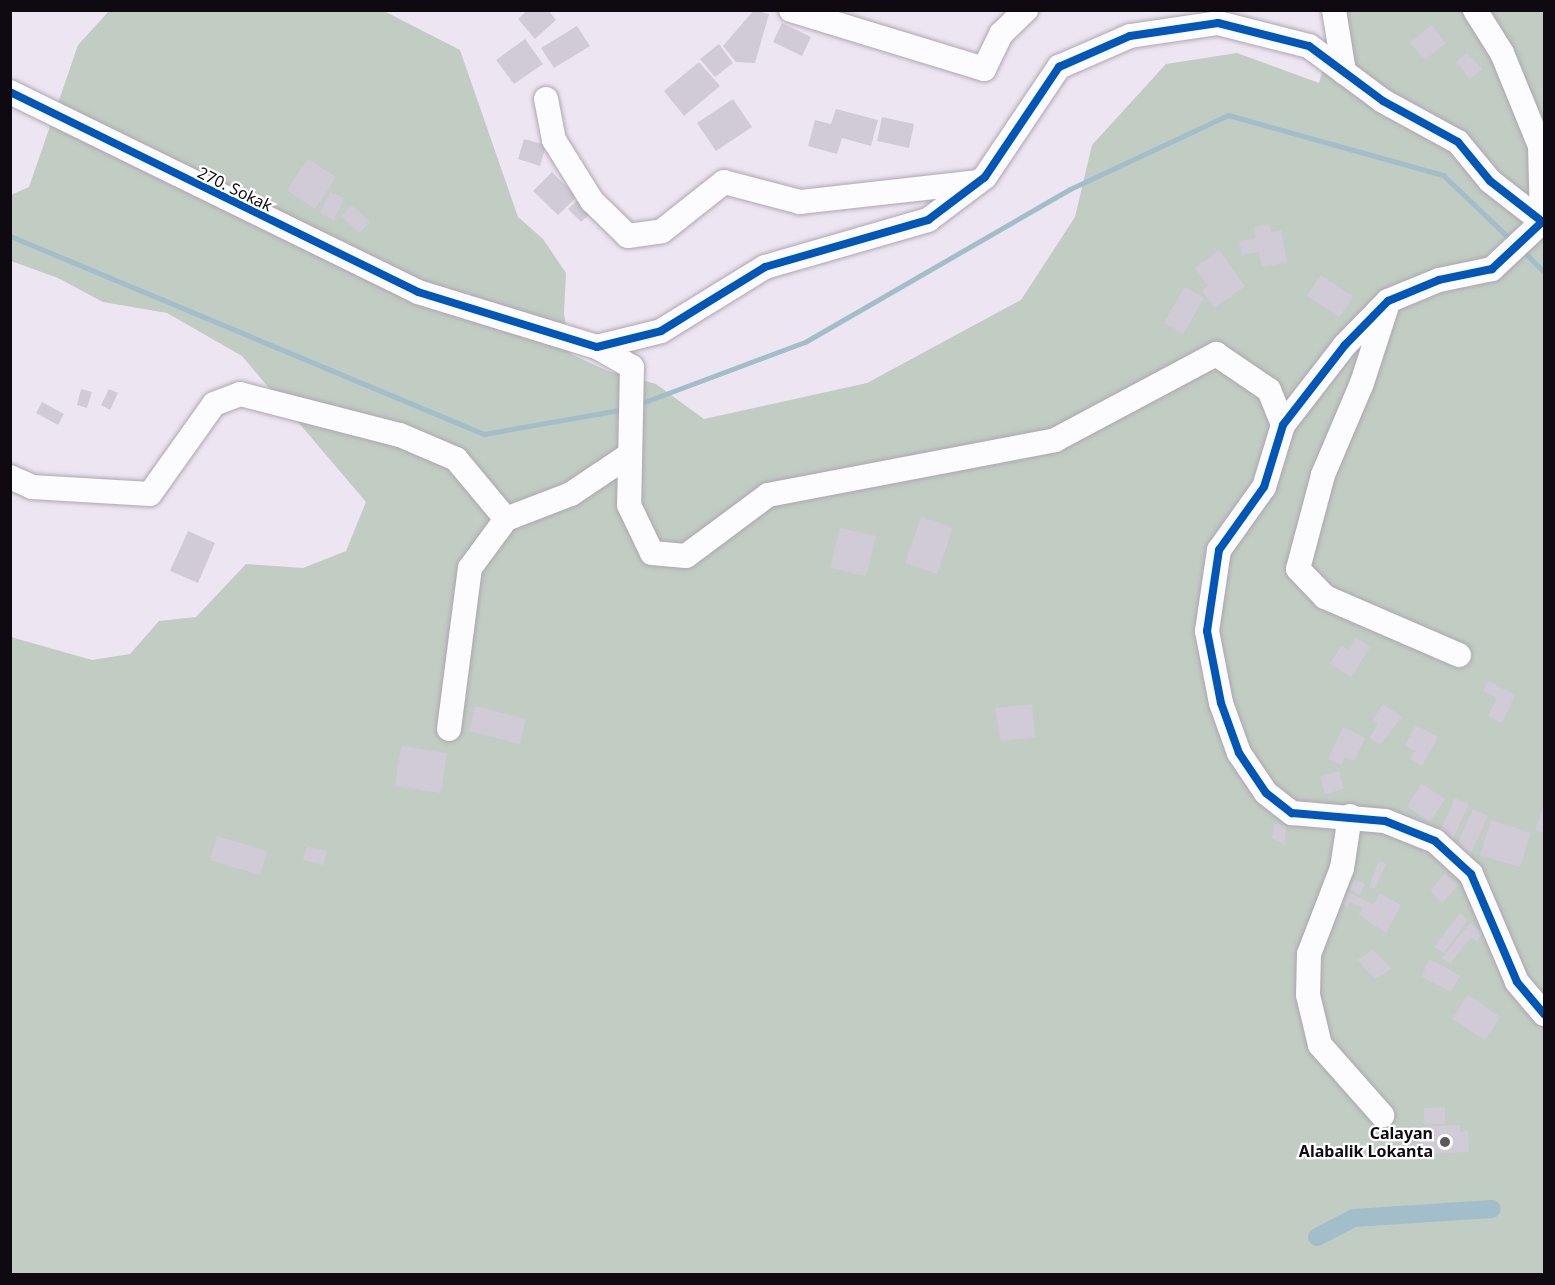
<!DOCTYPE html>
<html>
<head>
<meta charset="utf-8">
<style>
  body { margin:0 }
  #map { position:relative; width:1555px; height:1285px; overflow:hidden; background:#eee5f2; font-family:"Noto Sans",sans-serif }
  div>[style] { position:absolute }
  .forest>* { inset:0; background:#c1ccc3 }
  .stream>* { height:5px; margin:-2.5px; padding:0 2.5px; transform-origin:2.5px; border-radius:2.5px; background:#a2beca }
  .canal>* { height:18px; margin:-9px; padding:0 9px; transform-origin:9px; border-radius:9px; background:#a2beca }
  .building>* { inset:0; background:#d1cbd8 }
  .roads { filter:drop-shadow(0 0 2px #ada6b0) drop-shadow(0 0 2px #ada6b0) }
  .minor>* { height:24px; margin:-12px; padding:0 12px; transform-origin:12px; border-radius:12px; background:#fcfbfd }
  .cycleway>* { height:8px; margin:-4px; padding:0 4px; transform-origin:4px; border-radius:4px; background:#0057b8 }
  .dots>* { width:16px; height:16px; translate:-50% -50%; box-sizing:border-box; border:3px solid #fff; border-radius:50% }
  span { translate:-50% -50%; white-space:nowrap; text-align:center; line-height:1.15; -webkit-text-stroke:4.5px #fff; paint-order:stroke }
  .street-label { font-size:16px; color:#0f0a12 }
  .poi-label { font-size:16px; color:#0f0a12; font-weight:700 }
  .right { translate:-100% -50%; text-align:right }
  .frame { position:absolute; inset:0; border:12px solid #0f0a12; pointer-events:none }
</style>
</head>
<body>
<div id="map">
  <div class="forest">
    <i style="clip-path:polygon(109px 11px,384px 11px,460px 50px,518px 217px,543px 239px,566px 273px,564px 314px,571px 354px,608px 371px,656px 384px,704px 419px,867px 383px,1021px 300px,1075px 217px,1092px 145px,1166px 64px,1237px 53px,1319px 83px,1339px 11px,1544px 11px,1544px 1274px,11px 1274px,11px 637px,92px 660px,130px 654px,159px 621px,196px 617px,246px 564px,303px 568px,346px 551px,366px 502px,242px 356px,167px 313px,103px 302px,58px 278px,11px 261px,11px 195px,29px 187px,78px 45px)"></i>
  </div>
  <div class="stream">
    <i style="left:10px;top:236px;width:514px;rotate:22.67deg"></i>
    <i style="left:484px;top:434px;width:143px;rotate:-10.1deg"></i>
    <i style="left:1522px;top:250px;width:31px;rotate:45deg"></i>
    <i style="left:639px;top:404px;width:177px;rotate:-20.5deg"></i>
    <i style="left:805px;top:342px;width:306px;rotate:-30deg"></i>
    <i style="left:1070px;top:189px;width:174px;rotate:-25.1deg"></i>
    <i style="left:1228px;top:115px;width:223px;rotate:15.6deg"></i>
    <i style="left:1443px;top:175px;width:97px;rotate:43.7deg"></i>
  </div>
  <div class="canal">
    <i style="left:1317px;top:1237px;width:42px;rotate:-27.2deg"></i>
    <i style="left:1354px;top:1218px;width:138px;rotate:-3.7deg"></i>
  </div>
  <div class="building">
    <i style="clip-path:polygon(528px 10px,548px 10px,556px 20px,535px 39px,518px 19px)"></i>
    <i style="clip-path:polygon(754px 10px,769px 14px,755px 63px,736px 62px,723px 46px)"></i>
    <i style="clip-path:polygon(782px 23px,811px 37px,802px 56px,773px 42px)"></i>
    <i style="clip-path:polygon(1431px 25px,1446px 43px,1425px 60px,1410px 43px)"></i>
    <i style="clip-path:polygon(577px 26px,590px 46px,554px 68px,541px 48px)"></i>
    <i style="clip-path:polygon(525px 39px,543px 64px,514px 84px,496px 60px)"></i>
    <i style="clip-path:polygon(719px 44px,733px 63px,715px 77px,700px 59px)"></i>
    <i style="clip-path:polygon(1467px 53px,1482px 69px,1470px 79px,1456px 62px)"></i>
    <i style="clip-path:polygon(699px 62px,720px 86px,684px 116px,664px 91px)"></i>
    <i style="clip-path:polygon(733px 99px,752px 127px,716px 151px,697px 123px)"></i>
    <i style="clip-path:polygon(836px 109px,878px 120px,871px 146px,842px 138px,837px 154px,808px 146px,815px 120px,831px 124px)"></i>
    <i style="clip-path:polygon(882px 117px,914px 124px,909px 148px,877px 141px)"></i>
    <i style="clip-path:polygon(524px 139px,546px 145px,540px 166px,518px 159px)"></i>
    <i style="clip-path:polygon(308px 159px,336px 177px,315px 209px,287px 190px)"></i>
    <i style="clip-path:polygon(552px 172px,577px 197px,558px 215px,533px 191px)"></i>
    <i style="clip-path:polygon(330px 192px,344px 198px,334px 220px,320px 213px)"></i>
    <i style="clip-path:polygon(580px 198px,593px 211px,581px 222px,568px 209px)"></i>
    <i style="clip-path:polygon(352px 205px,370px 222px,359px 233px,341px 216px)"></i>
    <i style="clip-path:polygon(1269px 224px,1271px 232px,1281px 230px,1287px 262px,1262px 267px,1259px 252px,1242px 255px,1239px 241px,1256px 238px,1254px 227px)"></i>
    <i style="clip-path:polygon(1219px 250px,1245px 286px,1215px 308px,1202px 291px,1208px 286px,1195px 268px)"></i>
    <i style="clip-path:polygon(1321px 275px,1353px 297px,1339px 317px,1307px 296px)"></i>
    <i style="clip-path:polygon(1185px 287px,1204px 298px,1183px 334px,1164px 322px)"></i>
    <i style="clip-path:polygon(81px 389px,92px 392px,87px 408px,77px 405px)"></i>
    <i style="clip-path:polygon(109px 389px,118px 393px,110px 410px,101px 405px)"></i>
    <i style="clip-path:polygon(42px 402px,64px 414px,58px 425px,36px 413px)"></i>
    <i style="clip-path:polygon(921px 517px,953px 528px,937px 574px,905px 563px)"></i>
    <i style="clip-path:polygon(840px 528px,876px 536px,866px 576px,830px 568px)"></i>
    <i style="clip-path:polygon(188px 531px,215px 543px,198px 583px,170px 571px)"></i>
    <i style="clip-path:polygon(1356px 638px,1370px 647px,1351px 677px,1330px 664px,1341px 646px,1349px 650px)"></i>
    <i style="clip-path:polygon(1488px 681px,1515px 695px,1502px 723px,1488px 716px,1497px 698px,1483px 691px)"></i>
    <i style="clip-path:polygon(1032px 704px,1035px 737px,1001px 741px,995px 708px)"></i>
    <i style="clip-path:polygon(1383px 704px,1402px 717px,1380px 745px,1369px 738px,1378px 724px,1372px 721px)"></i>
    <i style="clip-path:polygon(475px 706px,526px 719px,520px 744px,469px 731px)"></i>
    <i style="clip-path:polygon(1416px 725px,1438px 737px,1422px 766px,1410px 759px,1415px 751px,1405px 745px)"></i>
    <i style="clip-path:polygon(1343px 727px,1365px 738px,1354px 761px,1345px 757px,1341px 765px,1328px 759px)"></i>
    <i style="clip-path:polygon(401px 746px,447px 753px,441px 793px,395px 786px)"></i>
    <i style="clip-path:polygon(1339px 771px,1344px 789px,1325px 794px,1320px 777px)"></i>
    <i style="clip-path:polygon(1422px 784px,1445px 799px,1430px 822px,1407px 806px)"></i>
    <i style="clip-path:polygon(1455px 798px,1469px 804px,1452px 841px,1438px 835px)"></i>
    <i style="clip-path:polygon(1544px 805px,1544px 833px,1535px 830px)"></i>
    <i style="clip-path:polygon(1473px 809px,1488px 816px,1469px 858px,1454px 852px)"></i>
    <i style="clip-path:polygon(1491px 820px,1531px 833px,1520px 867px,1480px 855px)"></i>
    <i style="clip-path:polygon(1275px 823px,1286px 826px,1285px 845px,1272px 838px)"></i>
    <i style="clip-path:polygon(217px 836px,267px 851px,260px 875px,210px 860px)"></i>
    <i style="clip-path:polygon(307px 846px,327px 851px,323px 865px,303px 860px)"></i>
    <i style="clip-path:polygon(1379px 861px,1386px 864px,1374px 889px,1369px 887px)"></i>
    <i style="clip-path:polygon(1445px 874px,1458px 885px,1442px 903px,1430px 890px)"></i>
    <i style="clip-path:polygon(1355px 879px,1365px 884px,1360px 895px,1349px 889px)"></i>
    <i style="clip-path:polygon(1348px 892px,1374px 905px,1379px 893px,1401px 905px,1386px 933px,1359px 915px,1362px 908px,1350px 902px,1348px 907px,1342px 904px)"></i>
    <i style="clip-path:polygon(1460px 913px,1468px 920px,1444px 953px,1434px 947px)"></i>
    <i style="clip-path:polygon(1470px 923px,1483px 933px,1477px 941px,1471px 937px,1450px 964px,1442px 958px)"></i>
    <i style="clip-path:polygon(1373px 950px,1392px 969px,1375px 979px,1357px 960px)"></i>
    <i style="clip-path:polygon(1430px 959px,1460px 976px,1451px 992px,1421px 976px)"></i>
    <i style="clip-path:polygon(1468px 995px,1500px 1017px,1485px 1040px,1452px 1019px)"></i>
    <i style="clip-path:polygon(1445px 1107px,1445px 1124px,1424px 1124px,1424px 1108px)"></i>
    <i style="clip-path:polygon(1460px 1125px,1460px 1132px,1468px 1131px,1469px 1152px,1421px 1154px,1420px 1127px)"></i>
  </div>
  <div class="roads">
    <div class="minor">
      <i style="left:791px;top:10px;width:202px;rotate:17deg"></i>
      <i style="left:984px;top:69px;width:39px;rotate:-64deg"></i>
      <i style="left:1001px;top:34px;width:35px;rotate:-44deg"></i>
      <i style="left:1334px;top:10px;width:63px;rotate:80.8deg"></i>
      <i style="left:1475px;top:10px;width:51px;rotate:57.9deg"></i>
      <i style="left:1502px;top:53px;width:100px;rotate:67.8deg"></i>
      <i style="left:1540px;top:146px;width:76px;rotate:88.5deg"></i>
      <i style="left:10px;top:92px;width:454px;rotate:26.1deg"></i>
      <i style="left:418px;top:292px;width:187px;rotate:17.1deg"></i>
      <i style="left:597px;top:347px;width:66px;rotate:-14deg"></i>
      <i style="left:661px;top:331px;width:122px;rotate:-31.6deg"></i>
      <i style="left:765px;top:267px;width:170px;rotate:-16.1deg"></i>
      <i style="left:928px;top:220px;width:71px;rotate:-37deg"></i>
      <i style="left:985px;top:177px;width:133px;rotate:-56.1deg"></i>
      <i style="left:1059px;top:67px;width:77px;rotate:-23.6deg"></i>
      <i style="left:1130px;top:36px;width:89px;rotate:-8.4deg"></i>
      <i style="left:1218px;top:23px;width:94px;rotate:14.2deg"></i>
      <i style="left:1309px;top:46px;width:92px;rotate:36.6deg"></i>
      <i style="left:1383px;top:101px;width:85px;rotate:28.7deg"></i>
      <i style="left:1458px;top:142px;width:50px;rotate:50.6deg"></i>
      <i style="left:1490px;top:181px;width:68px;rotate:37.9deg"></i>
      <i style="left:546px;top:99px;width:42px;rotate:79deg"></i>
      <i style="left:554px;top:140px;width:72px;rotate:58.1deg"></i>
      <i style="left:592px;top:201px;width:50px;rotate:44.2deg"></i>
      <i style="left:628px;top:236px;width:34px;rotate:-8deg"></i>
      <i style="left:662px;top:231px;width:79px;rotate:-38.3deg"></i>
      <i style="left:724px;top:182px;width:79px;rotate:14.7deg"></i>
      <i style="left:800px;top:202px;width:179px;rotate:-6.4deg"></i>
      <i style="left:1542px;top:222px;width:69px;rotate:136.8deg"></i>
      <i style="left:1492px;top:269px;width:54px;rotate:168.3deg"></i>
      <i style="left:1439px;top:280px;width:55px;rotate:157.6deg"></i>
      <i style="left:1388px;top:301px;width:62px;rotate:134.3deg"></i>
      <i style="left:1345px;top:345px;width:101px;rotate:127.8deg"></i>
      <i style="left:1283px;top:425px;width:65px;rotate:107deg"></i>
      <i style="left:1264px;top:487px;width:77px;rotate:125.5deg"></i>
      <i style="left:1219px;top:550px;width:82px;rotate:98.4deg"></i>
      <i style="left:1207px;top:631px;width:73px;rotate:79deg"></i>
      <i style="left:1221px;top:703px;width:53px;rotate:70.2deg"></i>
      <i style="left:1239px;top:753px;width:48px;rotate:56deg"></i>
      <i style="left:1266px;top:793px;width:33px;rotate:38deg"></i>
      <i style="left:1292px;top:813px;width:93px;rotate:4.9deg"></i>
      <i style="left:1385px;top:821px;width:54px;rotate:21.8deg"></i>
      <i style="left:1435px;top:841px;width:49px;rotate:42.5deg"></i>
      <i style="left:1471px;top:874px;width:117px;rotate:66.9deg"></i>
      <i style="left:1517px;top:982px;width:42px;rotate:49.8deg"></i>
      <i style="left:1387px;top:306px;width:81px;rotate:108deg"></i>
      <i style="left:1362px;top:383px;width:100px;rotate:113deg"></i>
      <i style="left:1323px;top:475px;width:97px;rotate:104.9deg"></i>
      <i style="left:1298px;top:569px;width:39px;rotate:46deg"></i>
      <i style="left:1325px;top:597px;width:146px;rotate:23.4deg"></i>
      <i style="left:597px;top:347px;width:40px;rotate:29.7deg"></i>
      <i style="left:632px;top:367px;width:138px;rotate:91.2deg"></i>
      <i style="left:629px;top:505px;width:53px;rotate:64.4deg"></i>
      <i style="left:652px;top:553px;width:34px;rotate:5deg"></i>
      <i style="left:686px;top:556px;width:102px;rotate:-36.6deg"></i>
      <i style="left:768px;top:495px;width:292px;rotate:-10.8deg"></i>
      <i style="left:1055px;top:440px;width:183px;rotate:-28.1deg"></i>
      <i style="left:1216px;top:354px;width:64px;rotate:34.2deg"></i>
      <i style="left:1269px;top:390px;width:38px;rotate:68deg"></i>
      <i style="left:10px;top:477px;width:24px;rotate:24deg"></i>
      <i style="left:32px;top:487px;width:118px;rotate:3.4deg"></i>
      <i style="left:150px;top:494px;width:110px;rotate:-54.6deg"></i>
      <i style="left:214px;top:404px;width:28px;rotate:-21deg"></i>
      <i style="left:240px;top:394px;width:165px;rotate:14.4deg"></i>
      <i style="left:400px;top:435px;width:61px;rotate:23.2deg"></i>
      <i style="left:456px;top:459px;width:78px;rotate:50.2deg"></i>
      <i style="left:449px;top:729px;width:162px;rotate:-82.6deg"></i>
      <i style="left:470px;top:568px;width:61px;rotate:-53.7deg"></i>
      <i style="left:506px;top:519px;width:70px;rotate:-21deg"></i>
      <i style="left:571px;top:494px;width:70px;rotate:-33.9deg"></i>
      <i style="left:1350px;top:816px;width:53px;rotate:98.7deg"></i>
      <i style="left:1342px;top:868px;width:92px;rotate:111deg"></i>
      <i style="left:1309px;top:954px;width:41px;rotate:91.4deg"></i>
      <i style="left:1308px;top:995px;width:51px;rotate:76.5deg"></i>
      <i style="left:1320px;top:1045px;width:94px;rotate:48.5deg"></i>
    </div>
  </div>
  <div class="cycleway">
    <i style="left:10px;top:92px;width:454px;rotate:26.1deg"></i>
    <i style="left:418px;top:292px;width:187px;rotate:17.1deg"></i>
    <i style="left:597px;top:347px;width:66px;rotate:-14deg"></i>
    <i style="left:661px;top:331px;width:122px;rotate:-31.6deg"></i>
    <i style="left:765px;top:267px;width:170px;rotate:-16.1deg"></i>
    <i style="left:928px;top:220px;width:71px;rotate:-37deg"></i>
    <i style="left:985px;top:177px;width:133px;rotate:-56.1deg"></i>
    <i style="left:1059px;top:67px;width:77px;rotate:-23.6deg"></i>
    <i style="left:1130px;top:36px;width:89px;rotate:-8.4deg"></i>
    <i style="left:1218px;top:23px;width:94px;rotate:14.2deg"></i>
    <i style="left:1309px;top:46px;width:92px;rotate:36.6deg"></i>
    <i style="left:1383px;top:101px;width:85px;rotate:28.7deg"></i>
    <i style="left:1458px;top:142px;width:50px;rotate:50.6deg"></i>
    <i style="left:1490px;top:181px;width:68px;rotate:37.9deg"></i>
    <i style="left:1542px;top:222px;width:69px;rotate:136.8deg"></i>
    <i style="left:1492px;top:269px;width:54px;rotate:168.3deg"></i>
    <i style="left:1439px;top:280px;width:55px;rotate:157.6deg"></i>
    <i style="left:1388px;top:301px;width:62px;rotate:134.3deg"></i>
    <i style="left:1345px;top:345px;width:101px;rotate:127.8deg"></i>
    <i style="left:1283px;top:425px;width:65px;rotate:107deg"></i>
    <i style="left:1264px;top:487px;width:77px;rotate:125.5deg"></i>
    <i style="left:1219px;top:550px;width:82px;rotate:98.4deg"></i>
    <i style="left:1207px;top:631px;width:73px;rotate:79deg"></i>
    <i style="left:1221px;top:703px;width:53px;rotate:70.2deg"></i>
    <i style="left:1239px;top:753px;width:48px;rotate:56deg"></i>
    <i style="left:1266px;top:793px;width:33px;rotate:38deg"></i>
    <i style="left:1292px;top:813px;width:93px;rotate:4.9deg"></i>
    <i style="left:1385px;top:821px;width:54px;rotate:21.8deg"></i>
    <i style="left:1435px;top:841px;width:49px;rotate:42.5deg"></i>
    <i style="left:1471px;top:874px;width:117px;rotate:66.9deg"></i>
    <i style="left:1517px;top:982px;width:42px;rotate:49.8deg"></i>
  </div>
  <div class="dots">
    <i style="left:1445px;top:1142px;background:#5d5760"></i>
  </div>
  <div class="street-label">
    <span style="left:235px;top:189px;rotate:26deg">270. Sokak</span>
  </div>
  <div class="poi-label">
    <span class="right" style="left:1433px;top:1142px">Calayan<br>Alabalik Lokanta</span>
  </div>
  <div class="frame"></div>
</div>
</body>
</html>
